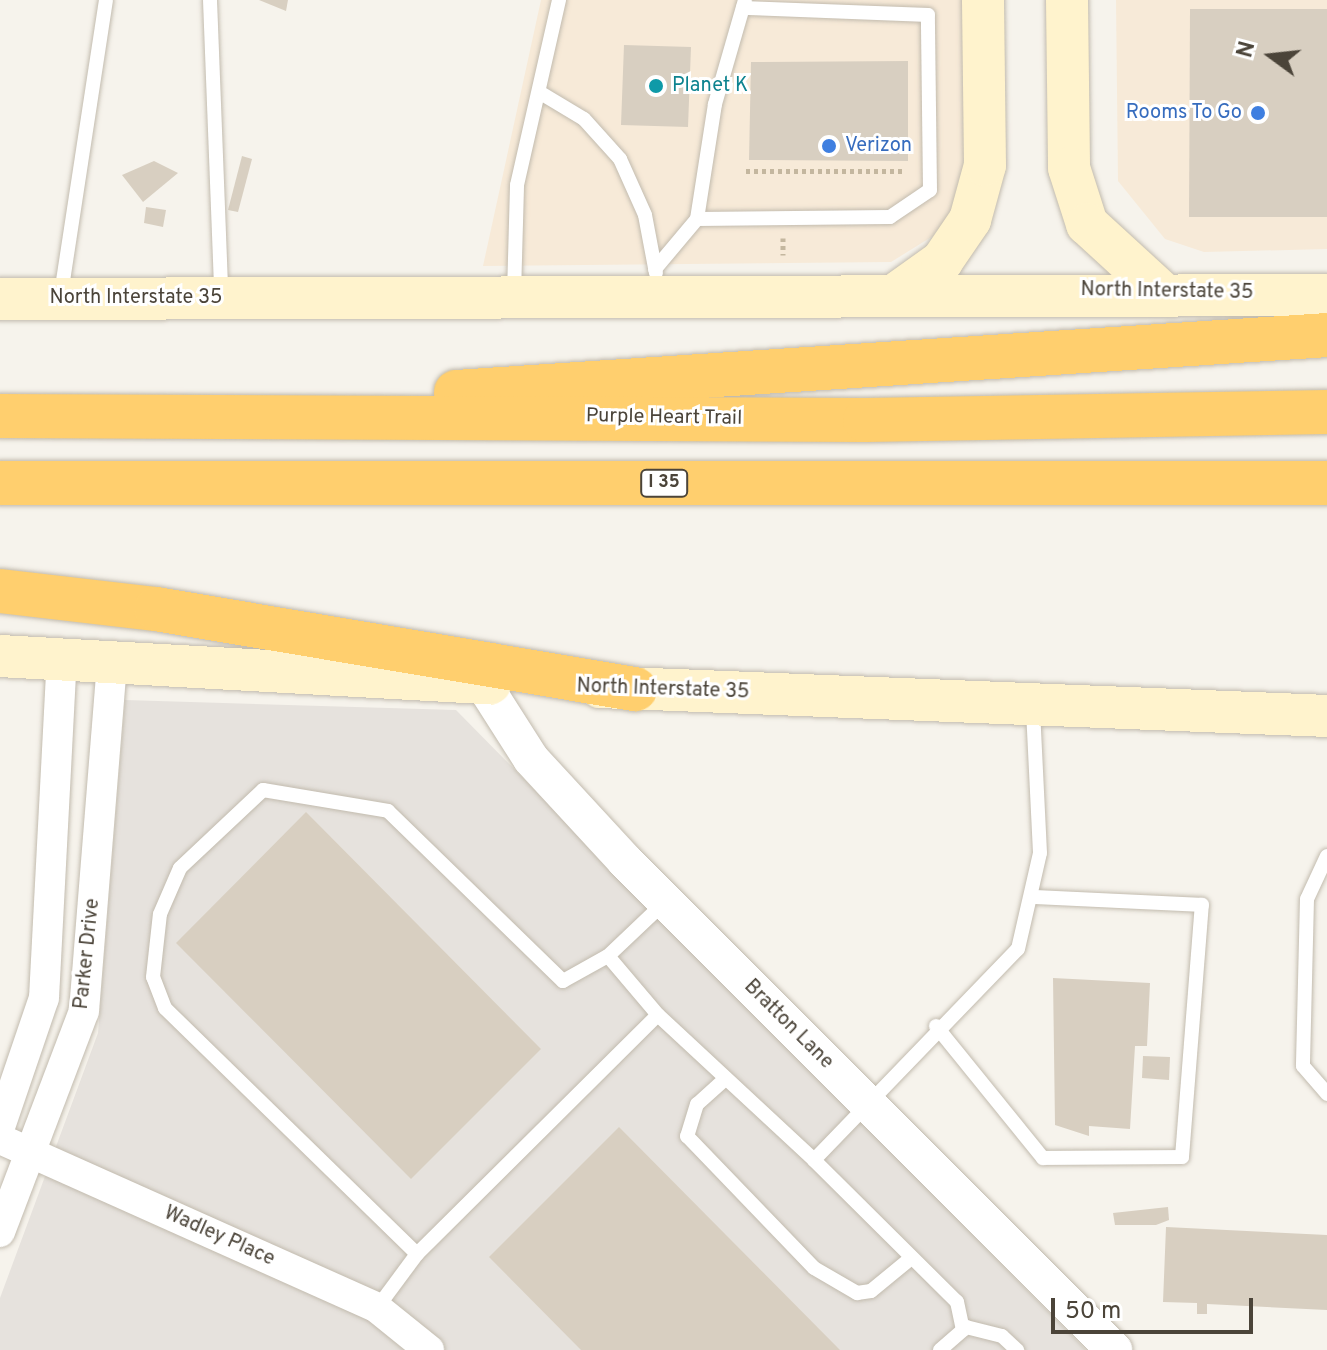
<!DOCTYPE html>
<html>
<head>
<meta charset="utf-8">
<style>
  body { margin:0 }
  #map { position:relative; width:1327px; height:1350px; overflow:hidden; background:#f6f3ec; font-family:Overpass,sans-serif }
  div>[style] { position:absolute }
  .commercial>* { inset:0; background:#f7ead8 }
  .industrial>* { inset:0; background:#e6e2dd }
  .building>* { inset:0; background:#d8cfc1 }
  .path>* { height:5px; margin-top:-2.5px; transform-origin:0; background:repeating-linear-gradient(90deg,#c4b79f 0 4px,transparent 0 8px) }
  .roads { filter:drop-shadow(0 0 2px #c2bbae) drop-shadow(0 0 2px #c2bbae) }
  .service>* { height:14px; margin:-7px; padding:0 7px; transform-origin:7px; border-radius:7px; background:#fff }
  .minor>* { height:30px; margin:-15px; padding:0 15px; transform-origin:15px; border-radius:15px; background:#fff }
  .tertiary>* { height:36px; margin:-18px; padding:0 18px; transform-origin:18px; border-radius:18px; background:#fff }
  .secondary>* { height:42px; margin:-21px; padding:0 21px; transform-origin:21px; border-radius:21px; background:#fff3cd }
  .motorway>* { height:44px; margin:-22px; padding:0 22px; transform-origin:22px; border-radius:22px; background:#ffcf6e }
  .dots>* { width:22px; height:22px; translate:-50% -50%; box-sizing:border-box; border:4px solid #fff; border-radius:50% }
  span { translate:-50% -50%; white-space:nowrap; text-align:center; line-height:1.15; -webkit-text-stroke:6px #fff; paint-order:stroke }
  .shield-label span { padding:2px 6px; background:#fff; border:2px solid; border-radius:6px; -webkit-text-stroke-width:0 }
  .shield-label { font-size:18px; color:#4b4439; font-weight:700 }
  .culture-label { font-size:20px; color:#0d838f }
  .left { translate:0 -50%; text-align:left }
  .shop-label { font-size:20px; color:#366cbe }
  .right { translate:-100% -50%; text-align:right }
  .street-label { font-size:20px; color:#4b4439 }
  .north { position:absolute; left:1231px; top:16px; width:80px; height:80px; -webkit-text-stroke:6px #fff; paint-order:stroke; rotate:285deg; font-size:22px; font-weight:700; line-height:32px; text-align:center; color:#4b4439 }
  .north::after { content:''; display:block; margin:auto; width:28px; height:36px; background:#4b4439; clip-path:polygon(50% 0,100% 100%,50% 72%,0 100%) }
  .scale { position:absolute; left:1051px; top:1298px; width:202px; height:36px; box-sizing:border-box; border:4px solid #4b4439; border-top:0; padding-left:10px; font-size:24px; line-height:28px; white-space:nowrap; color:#4b4439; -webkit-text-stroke:6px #fff; paint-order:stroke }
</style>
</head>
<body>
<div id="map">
  <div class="commercial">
    <i style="clip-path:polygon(541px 0,964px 0,966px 168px,960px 203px,933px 236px,891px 262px,483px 266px)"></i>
    <i style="clip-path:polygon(1116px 0,1327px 0,1327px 249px,1204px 252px,1165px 239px,1118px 181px)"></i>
  </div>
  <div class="industrial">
    <i style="clip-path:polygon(125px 700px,456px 710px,1086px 1350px,0 1350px,0 1298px,98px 1033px)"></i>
  </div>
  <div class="building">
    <i style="clip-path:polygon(259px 0,288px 0,286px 11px)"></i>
    <i style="clip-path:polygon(1190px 9px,1327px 9px,1327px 217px,1189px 217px)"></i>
    <i style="clip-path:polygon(624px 45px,691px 47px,688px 127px,621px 125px)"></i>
    <i style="clip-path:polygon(908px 61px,908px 161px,749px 160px,751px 62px)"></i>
    <i style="clip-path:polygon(242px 156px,252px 159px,238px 212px,228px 210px)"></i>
    <i style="clip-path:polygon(154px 161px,178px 173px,143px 202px,122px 175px)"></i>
    <i style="clip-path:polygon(146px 207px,166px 210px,163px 227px,144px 223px)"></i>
    <i style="clip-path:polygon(306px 812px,541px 1049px,411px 1179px,176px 943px)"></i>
    <i style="clip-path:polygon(1053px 978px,1150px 983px,1147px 1046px,1135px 1046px,1130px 1129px,1089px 1126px,1089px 1136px,1055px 1125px)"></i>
    <i style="clip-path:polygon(1143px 1056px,1170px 1057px,1169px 1080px,1142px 1078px)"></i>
    <i style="clip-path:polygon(619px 1127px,840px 1350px,581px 1350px,489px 1257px)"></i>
    <i style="clip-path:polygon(1168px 1207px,1169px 1220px,1156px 1225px,1115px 1225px,1113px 1213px)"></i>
    <i style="clip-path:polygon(1166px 1227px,1327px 1235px,1327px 1310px,1207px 1304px,1207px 1314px,1197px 1314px,1197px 1303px,1163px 1302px)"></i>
  </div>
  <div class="path">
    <i style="left:746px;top:171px;width:159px"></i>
    <i style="left:783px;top:238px;width:17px;rotate:90deg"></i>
  </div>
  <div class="roads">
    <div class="service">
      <i style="left:210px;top:0;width:293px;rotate:87.8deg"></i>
      <i style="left:539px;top:92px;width:52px;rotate:31deg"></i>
      <i style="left:584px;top:119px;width:54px;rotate:48deg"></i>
      <i style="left:620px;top:159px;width:61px;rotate:65.9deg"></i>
      <i style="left:645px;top:215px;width:59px;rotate:79.3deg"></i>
      <i style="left:697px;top:219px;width:193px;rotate:-0.6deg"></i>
      <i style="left:890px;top:217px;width:48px;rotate:-34deg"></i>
      <i style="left:930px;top:190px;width:175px;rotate:-90.7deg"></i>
      <i style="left:928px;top:15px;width:185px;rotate:-177.8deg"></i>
      <i style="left:655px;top:269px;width:65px;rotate:-50deg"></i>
      <i style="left:697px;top:219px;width:116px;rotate:-81.1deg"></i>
      <i style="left:715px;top:104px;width:108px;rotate:-73.9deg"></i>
      <i style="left:61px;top:294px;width:297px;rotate:-81.3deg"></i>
      <i style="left:514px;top:294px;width:109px;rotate:-88.4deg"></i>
      <i style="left:517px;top:185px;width:190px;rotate:-77.2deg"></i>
      <i style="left:1327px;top:856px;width:47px;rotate:114.9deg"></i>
      <i style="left:1307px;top:899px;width:167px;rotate:91.4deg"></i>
      <i style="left:1303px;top:1066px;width:37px;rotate:49deg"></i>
      <i style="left:658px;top:1015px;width:213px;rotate:42.9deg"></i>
      <i style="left:936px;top:1026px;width:170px;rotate:51deg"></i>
      <i style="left:1043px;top:1158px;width:139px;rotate:-0.4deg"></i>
      <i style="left:1182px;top:1157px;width:253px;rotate:-85.5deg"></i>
      <i style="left:1202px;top:905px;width:171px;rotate:-177.3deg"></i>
      <i style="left:724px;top:1080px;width:36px;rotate:138deg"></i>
      <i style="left:697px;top:1104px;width:34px;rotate:107deg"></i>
      <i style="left:687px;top:1136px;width:183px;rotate:46.1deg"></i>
      <i style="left:814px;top:1268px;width:50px;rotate:30.2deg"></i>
      <i style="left:857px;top:1293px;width:14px;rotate:-8deg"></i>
      <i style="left:871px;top:1291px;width:50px;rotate:-39.4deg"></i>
      <i style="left:417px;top:1254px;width:352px;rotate:-135.7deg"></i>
      <i style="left:165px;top:1008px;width:33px;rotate:-111deg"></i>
      <i style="left:153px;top:977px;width:63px;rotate:-83.7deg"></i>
      <i style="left:160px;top:914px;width:50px;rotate:-66.5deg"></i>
      <i style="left:180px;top:868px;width:114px;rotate:-43.2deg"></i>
      <i style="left:263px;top:790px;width:127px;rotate:9.5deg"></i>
      <i style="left:388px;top:811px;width:244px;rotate:44.2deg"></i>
      <i style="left:563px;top:981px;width:51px;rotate:-29.1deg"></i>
      <i style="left:608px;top:956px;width:79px;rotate:-43.5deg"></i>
      <i style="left:377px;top:1308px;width:67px;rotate:-53.5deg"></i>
      <i style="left:417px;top:1254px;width:339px;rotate:-44.8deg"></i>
      <i style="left:658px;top:1015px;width:77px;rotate:-130.3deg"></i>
      <i style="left:963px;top:1330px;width:29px;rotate:-102deg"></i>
      <i style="left:957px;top:1302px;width:202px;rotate:-135.2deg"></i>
      <i style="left:814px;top:1160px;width:293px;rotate:-46deg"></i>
      <i style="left:1018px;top:949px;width:98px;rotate:-77.1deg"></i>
      <i style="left:1040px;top:853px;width:144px;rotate:-92.8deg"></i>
      <i style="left:940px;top:1350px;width:35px;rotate:-41deg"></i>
      <i style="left:966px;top:1327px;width:37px;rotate:14deg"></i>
      <i style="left:1002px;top:1336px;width:21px;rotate:43deg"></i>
    </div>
    <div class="minor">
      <i style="left:0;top:1127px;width:136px;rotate:-71.2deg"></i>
      <i style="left:44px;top:998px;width:338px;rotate:-87deg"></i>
      <i style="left:0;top:1139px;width:413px;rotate:24.1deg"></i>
      <i style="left:377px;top:1308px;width:67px;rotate:38.9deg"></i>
      <i style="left:0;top:1232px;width:236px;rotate:-69.2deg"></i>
      <i style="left:84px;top:1011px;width:351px;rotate:-85.4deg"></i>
    </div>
    <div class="tertiary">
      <i style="left:482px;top:682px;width:91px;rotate:57.5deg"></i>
      <i style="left:531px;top:759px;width:139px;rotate:47.3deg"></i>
      <i style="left:625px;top:861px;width:692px;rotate:45deg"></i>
    </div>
    <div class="secondary">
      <i style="left:1067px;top:0;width:168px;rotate:89.3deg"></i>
      <i style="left:1069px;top:168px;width:59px;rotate:72.2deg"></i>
      <i style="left:1087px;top:224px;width:99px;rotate:42.5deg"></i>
      <i style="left:900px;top:291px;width:52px;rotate:-35.5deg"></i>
      <i style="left:942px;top:261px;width:50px;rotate:-55.7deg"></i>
      <i style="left:970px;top:220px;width:57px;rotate:-74.7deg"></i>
      <i style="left:985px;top:165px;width:165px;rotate:-90.7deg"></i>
      <i style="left:0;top:299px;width:1327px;rotate:-0.17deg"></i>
      <i style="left:0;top:656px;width:491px;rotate:3.2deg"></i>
      <i style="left:600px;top:687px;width:728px;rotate:2.28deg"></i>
    </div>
    <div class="motorway">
      <i style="left:456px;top:392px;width:873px;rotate:-3.74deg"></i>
      <i style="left:0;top:416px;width:865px;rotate:0.26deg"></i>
      <i style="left:865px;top:420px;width:462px;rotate:-1deg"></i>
      <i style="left:0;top:483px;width:1327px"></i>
      <i style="left:0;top:591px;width:157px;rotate:6.6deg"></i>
      <i style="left:156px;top:609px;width:486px;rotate:9.5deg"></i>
    </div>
  </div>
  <div class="dots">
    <i style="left:656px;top:86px;background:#0f9aa8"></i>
    <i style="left:1258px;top:113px;background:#3f7fe0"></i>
    <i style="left:829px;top:146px;background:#3f7fe0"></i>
  </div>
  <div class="shield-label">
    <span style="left:664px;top:483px">I 35</span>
  </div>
  <div class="culture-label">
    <span class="left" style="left:672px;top:86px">Planet K</span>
  </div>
  <div class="shop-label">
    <span class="right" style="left:1242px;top:113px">Rooms To Go</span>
    <span class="left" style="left:845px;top:146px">Verizon</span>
  </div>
  <div class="street-label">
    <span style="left:1167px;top:292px;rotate:1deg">North Interstate 35</span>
    <span style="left:136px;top:298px">North Interstate 35</span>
    <span style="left:664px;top:418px;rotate:1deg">Purple Heart Trail</span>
    <span style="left:663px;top:690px;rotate:2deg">North Interstate 35</span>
    <span style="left:88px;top:954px;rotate:-84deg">Parker Drive</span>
    <span style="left:788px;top:1025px;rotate:45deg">Bratton Lane</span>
    <span style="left:219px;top:1237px;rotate:24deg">Wadley Place</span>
  </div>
  <div class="north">N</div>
  <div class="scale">50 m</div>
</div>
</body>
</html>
